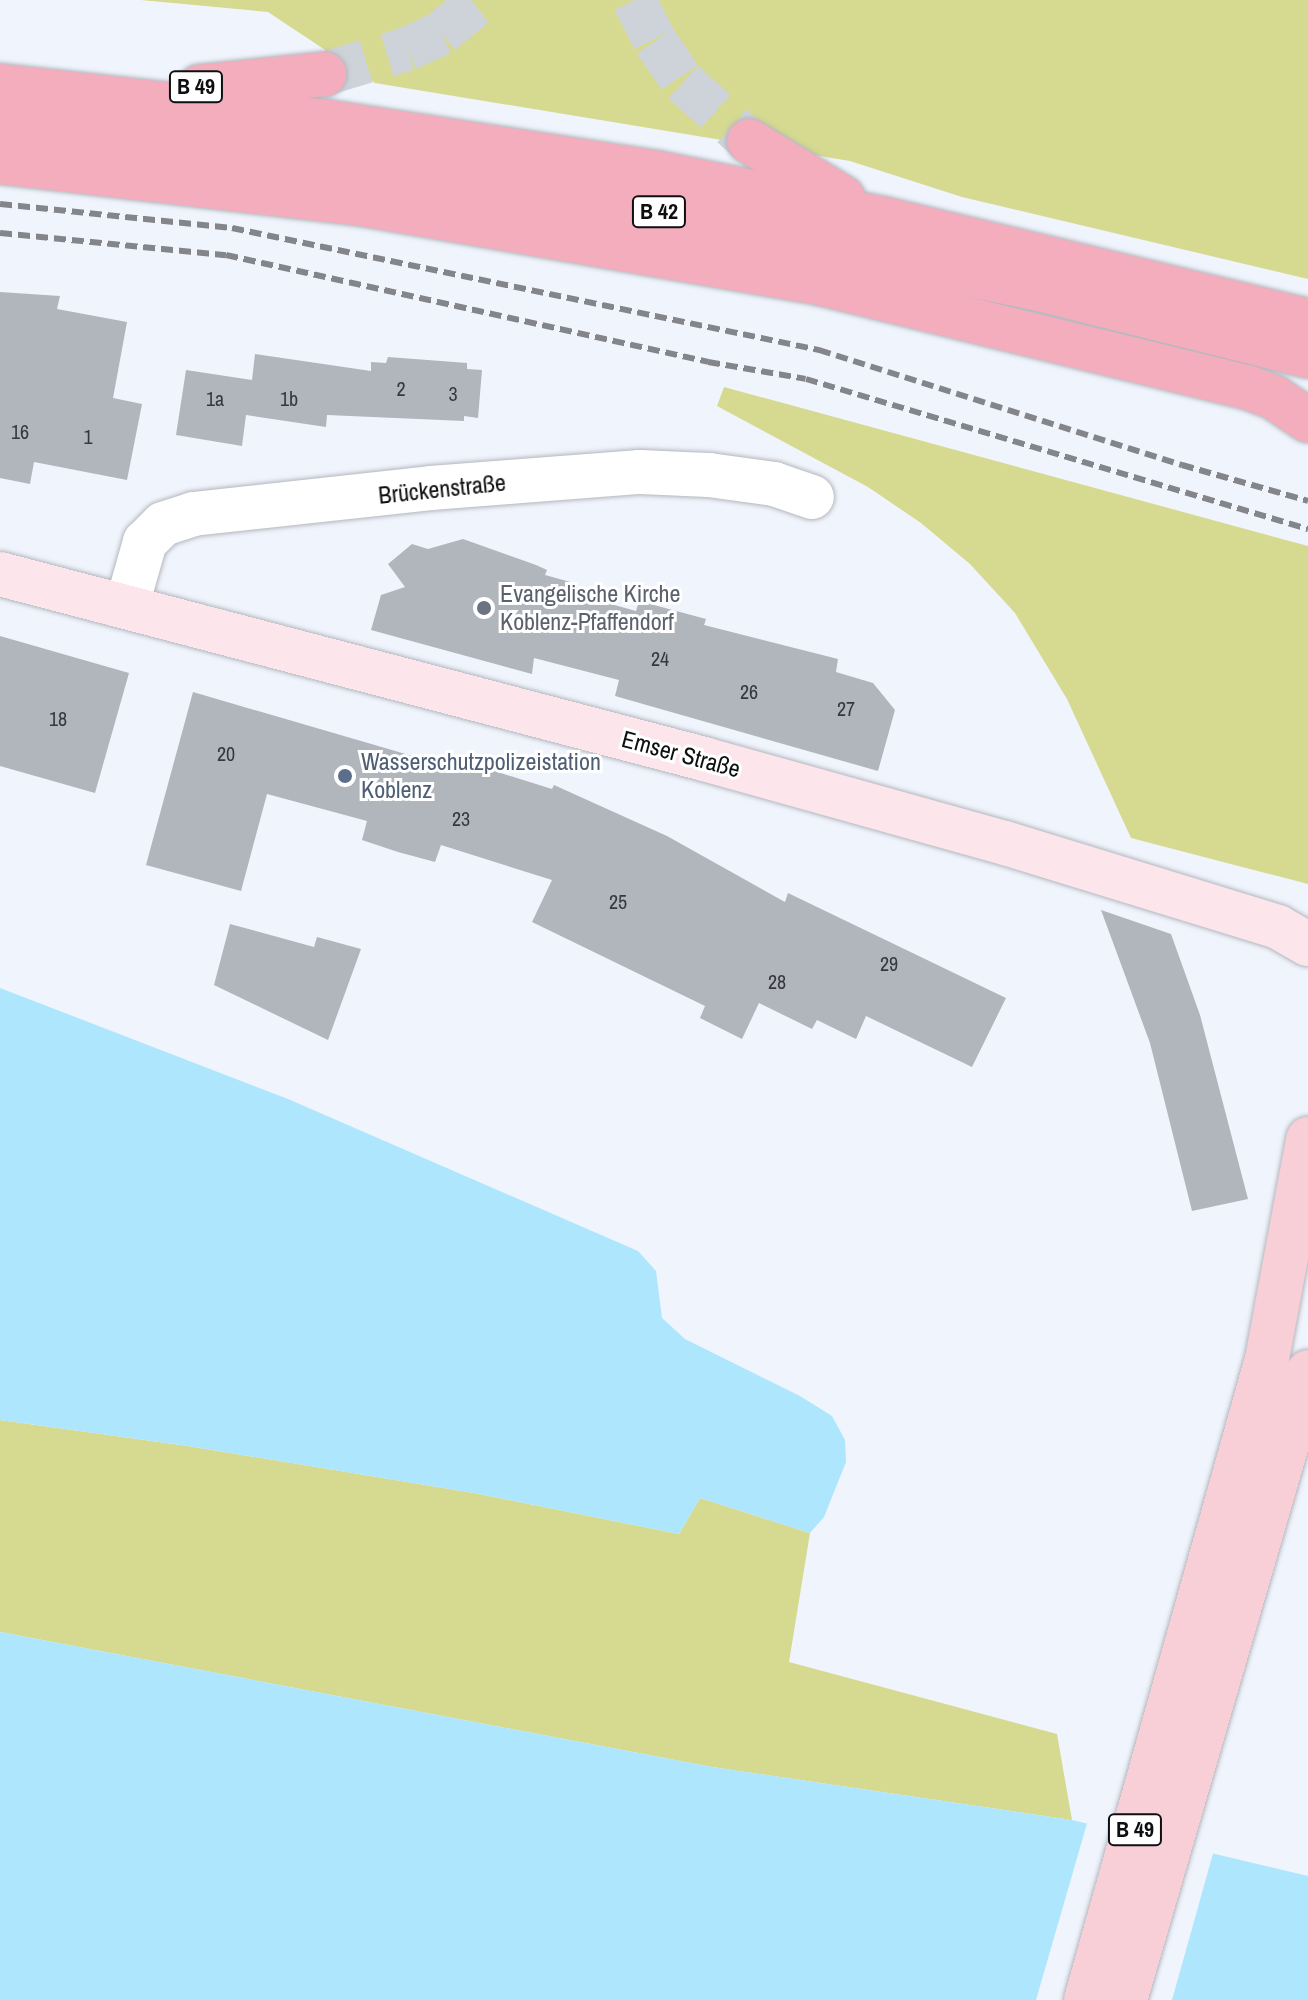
<!DOCTYPE html>
<html>
<head>
<meta charset="utf-8">
<style>
  body { margin:0 }
  #map { position:relative; width:1308px; height:2000px; overflow:hidden; background:#f0f4fc; font-family:"Archivo Narrow",sans-serif }
  div>[style] { position:absolute }
  .green>* { inset:0; background:#d5da90 }
  .water>* { inset:0; background:#aee6fd }
  .pier>* { inset:0; background:#f0f4fc }
  .building>* { inset:0; background:#b1b5bc }
  .highway-tunnel>* { height:44px; margin-top:-22px; transform-origin:0; background:repeating-linear-gradient(90deg,#ced2d9 0 44px,transparent 0 66px) }
  .roads { filter:drop-shadow(0 0 2px #b4b7be) drop-shadow(0 0 2px #b4b7be) }
  .street>* { height:44px; margin:-22px; padding:0 22px; transform-origin:22px; border-radius:22px; background:#fff }
  .secondary>* { height:44px; margin:-22px; padding:0 22px; transform-origin:22px; border-radius:22px; background:#fce6eb }
  .primary>* { height:44px; margin:-22px; padding:0 22px; transform-origin:22px; border-radius:22px; background:#f8ced7 }
  .highway>* { height:44px; margin:-22px; padding:0 22px; transform-origin:22px; border-radius:22px; background:#f4adbc }
  .rail>* { height:6px; margin-top:-3px; transform-origin:0; background:repeating-linear-gradient(90deg,#83858a 0 12px,transparent 0 18px) }
  .dots>* { width:22px; height:22px; translate:-50% -50%; box-sizing:border-box; border:4px solid #fff; border-radius:50% }
  span { translate:-50% -50%; white-space:nowrap; text-align:center; line-height:1.15; -webkit-text-stroke:6px #fff; paint-order:stroke }
  .number-label { font-size:20px; color:#37383c }
  .number-label span { -webkit-text-stroke-width:0 }
  .shield-label span { padding:2px 6px; background:#fff; border:2px solid; border-radius:6px; -webkit-text-stroke-width:0 }
  .shield-label { font-size:22px; color:#0e0f11; font-weight:700 }
  .street-label { font-size:24px; color:#0e0f11 }
  .worship-label { font-size:24px; color:#5b616d }
  .left { translate:0 -50%; text-align:left }
  .service-label { font-size:24px; color:#4e5e75 }
</style>
</head>
<body>
<div id="map">
  <div class="green">
    <i style="clip-path:polygon(141px 0,1308px 0,1308px 279px,962px 197px,850px 161px,375px 83px,268px 12px)"></i>
    <i style="clip-path:polygon(724px 387px,1308px 546px,1308px 884px,1131px 838px,1067px 699px,1015px 613px,970px 564px,921px 523px,868px 487px,717px 406px)"></i>
    <i style="clip-path:polygon(0 1420px,188px 1446px,474px 1493px,679px 1534px,700px 1498px,810px 1533px,789px 1662px,1057px 1734px,1072px 1820px,712px 1767px,0 1632px)"></i>
  </div>
  <div class="water">
    <i style="clip-path:polygon(0 988px,288px 1099px,638px 1251px,656px 1271px,662px 1318px,685px 1339px,800px 1396px,832px 1416px,845px 1440px,846px 1462px,824px 1517px,810px 1533px,700px 1498px,679px 1534px,474px 1493px,188px 1446px,0 1420px)"></i>
    <i style="clip-path:polygon(0 1632px,712px 1767px,1072px 1820px,1308px 1876px,1308px 2000px,0 2000px)"></i>
  </div>
  <div class="pier">
    <i style="clip-path:polygon(1088px 1820px,1214px 1850px,1172px 2000px,1036px 2000px)"></i>
  </div>
  <div class="building">
    <i style="clip-path:polygon(0 292px,60px 296px,57px 309px,127px 322px,113px 398px,142px 404px,127px 480px,34px 462px,30px 484px,0 478px)"></i>
    <i style="clip-path:polygon(255px 354px,371px 371px,371px 362px,386px 363px,388px 357px,467px 363px,467px 369px,482px 370px,478px 418px,464px 416px,464px 421px,327px 415px,326px 427px,246px 415px,242px 446px,176px 435px,186px 370px,252px 380px)"></i>
    <i style="clip-path:polygon(463px 539px,536px 565px,547px 570px,545px 575px,574px 583px,571px 593px,636px 611px,639px 601px,706px 619px,704px 625px,838px 659px,836px 672px,873px 683px,895px 710px,878px 771px,615px 696px,619px 680px,534px 658px,532px 674px,371px 630px,381px 595px,405px 587px,388px 564px,412px 544px,428px 549px)"></i>
    <i style="clip-path:polygon(0 636px,129px 673px,95px 793px,0 766px)"></i>
    <i style="clip-path:polygon(193px 692px,457px 769px,459px 760px,552px 789px,554px 785px,667px 836px,785px 902px,788px 893px,1006px 998px,972px 1067px,866px 1016px,856px 1039px,817px 1020px,812px 1029px,759px 1003px,742px 1039px,700px 1018px,705px 1006px,532px 922px,552px 880px,441px 845px,435px 862px,398px 852px,362px 840px,367px 821px,267px 794px,241px 891px,146px 865px)"></i>
    <i style="clip-path:polygon(1101px 910px,1171px 934px,1200px 1015px,1248px 1199px,1192px 1211px,1150px 1043px)"></i>
    <i style="clip-path:polygon(230px 924px,314px 947px,317px 937px,361px 949px,328px 1040px,214px 985px)"></i>
  </div>
  <div class="highway-tunnel">
    <i style="left:634px;top:0;width:46px;rotate:62.9deg"></i>
    <i style="left:655px;top:41px;width:50px;rotate:55.7deg"></i>
    <i style="left:683px;top:82px;width:89px;rotate:41.8deg"></i>
    <i style="left:324px;top:74px;width:87px;rotate:-16.8deg"></i>
    <i style="left:407px;top:49px;width:38px;rotate:-25deg"></i>
    <i style="left:441px;top:33px;width:52px;rotate:-39.5deg"></i>
  </div>
  <div class="roads">
    <div class="street">
      <i style="left:127px;top:605px;width:66px;rotate:-74.1deg"></i>
      <i style="left:145px;top:542px;width:25px;rotate:-45deg"></i>
      <i style="left:163px;top:524px;width:32px;rotate:-18deg"></i>
      <i style="left:193px;top:514px;width:239px;rotate:-6.2deg"></i>
      <i style="left:431px;top:488px;width:210px;rotate:-4.4deg"></i>
      <i style="left:640px;top:472px;width:69px;rotate:2.5deg"></i>
      <i style="left:709px;top:475px;width:66px;rotate:7.9deg"></i>
      <i style="left:774px;top:484px;width:40px;rotate:18.9deg"></i>
    </div>
    <div class="secondary">
      <i style="left:0;top:574px;width:728px;rotate:14.72deg"></i>
      <i style="left:704px;top:759px;width:313px;rotate:15.6deg"></i>
      <i style="left:1005px;top:843px;width:286px;rotate:17.1deg"></i>
      <i style="left:1278px;top:927px;width:34px;rotate:30deg"></i>
    </div>
    <div class="primary">
      <i style="left:1086px;top:2000px;width:666px;rotate:-74.23deg"></i>
      <i style="left:1267px;top:1359px;width:224px;rotate:-79.4deg"></i>
      <i style="left:1125px;top:2000px;width:654px;rotate:-73.75deg"></i>
    </div>
    <div class="highway">
      <i style="left:0;top:86px;width:330px;rotate:6.3deg"></i>
      <i style="left:328px;top:122px;width:333px;rotate:8.8deg"></i>
      <i style="left:657px;top:173px;width:232px;rotate:11.5deg"></i>
      <i style="left:884px;top:219px;width:436px;rotate:13.5deg"></i>
      <i style="left:199px;top:87px;width:126px;rotate:-5.9deg"></i>
      <i style="left:0;top:120px;width:294px;rotate:6.6deg"></i>
      <i style="left:292px;top:154px;width:417px;rotate:9.1deg"></i>
      <i style="left:704px;top:220px;width:334px;rotate:11.6deg"></i>
      <i style="left:1031px;top:287px;width:285px;rotate:14deg"></i>
      <i style="left:749px;top:141px;width:110px;rotate:31.2deg"></i>
      <i style="left:0;top:162px;width:365px;rotate:6.6deg"></i>
      <i style="left:363px;top:204px;width:463px;rotate:9.8deg"></i>
      <i style="left:819px;top:283px;width:440px;rotate:13.7deg"></i>
      <i style="left:1247px;top:387px;width:30px;rotate:21deg"></i>
      <i style="left:1275px;top:398px;width:40px;rotate:34deg"></i>
    </div>
  </div>
  <div class="rail">
    <i style="left:0;top:204px;width:233px;rotate:5.9deg"></i>
    <i style="left:232px;top:228px;width:600px;rotate:11.74deg"></i>
    <i style="left:819px;top:350px;width:381px;rotate:17.6deg"></i>
    <i style="left:1182px;top:465px;width:131px;rotate:15.9deg"></i>
    <i style="left:0;top:233px;width:227px;rotate:5.6deg"></i>
    <i style="left:226px;top:255px;width:494px;rotate:12.5deg"></i>
    <i style="left:708px;top:362px;width:99px;rotate:9.8deg"></i>
    <i style="left:806px;top:379px;width:524px;rotate:16.64deg"></i>
  </div>
  <div class="dots">
    <i style="left:484px;top:608px;background:#6b7280"></i>
    <i style="left:345px;top:776px;background:#5c6f8a"></i>
  </div>
  <div class="number-label">
    <span style="left:401px;top:388px">2</span>
    <span style="left:453px;top:393px">3</span>
    <span style="left:215px;top:398px">1a</span>
    <span style="left:289px;top:398px">1b</span>
    <span style="left:20px;top:431px">16</span>
    <span style="left:88px;top:436px">1</span>
    <span style="left:660px;top:658px">24</span>
    <span style="left:749px;top:691px">26</span>
    <span style="left:846px;top:708px">27</span>
    <span style="left:58px;top:718px">18</span>
    <span style="left:226px;top:753px">20</span>
    <span style="left:461px;top:818px">23</span>
    <span style="left:618px;top:901px">25</span>
    <span style="left:889px;top:963px">29</span>
    <span style="left:777px;top:981px">28</span>
  </div>
  <div class="shield-label">
    <span style="left:196px;top:87px">B 49</span>
    <span style="left:659px;top:212px">B 42</span>
    <span style="left:1135px;top:1830px">B 49</span>
  </div>
  <div class="street-label">
    <span style="left:442px;top:489px;rotate:-6deg">Brückenstraße</span>
    <span style="left:681px;top:754px;rotate:15deg">Emser Straße</span>
  </div>
  <div class="worship-label">
    <span class="left" style="left:500px;top:608px">Evangelische Kirche<br>Koblenz-Pfaffendorf</span>
  </div>
  <div class="service-label">
    <span class="left" style="left:361px;top:776px">Wasserschutzpolizeistation<br>Koblenz</span>
  </div>
</div>
</body>
</html>
